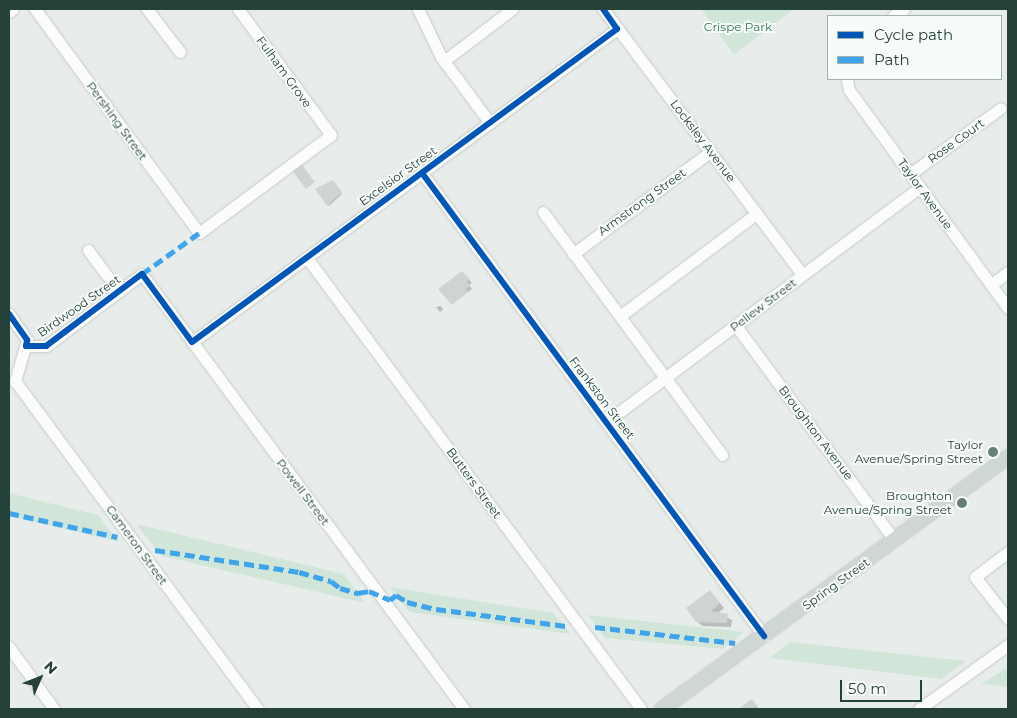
<!DOCTYPE html>
<html>
<head>
<meta charset="utf-8">
<style>
  body { margin:0 }
  #map { position:relative; width:1017px; height:718px; overflow:hidden; background:#e8edeb; font-family:Montserrat,sans-serif }
  div>[style] { position:absolute }
  .green>* { inset:0; background:#d1e6d8 }
  .shadow>* { inset:0; background:#0003 }
  .building>* { inset:0; background:#cfd4d2 }
  .roads { filter:drop-shadow(0 0 1px #c5cac8) drop-shadow(0 0 1px #c5cac8) }
  .minor>* { height:11px; margin:-5.5px; padding:0 5.5px; transform-origin:5.5px; border-radius:5.5px; background:#fcfcfc }
  .major>* { height:14px; margin:-7px; padding:0 7px; transform-origin:7px; border-radius:7px; background:#cfd7d5 }
  .quiet>* { height:5px; margin-top:-2.5px; transform-origin:0; background:repeating-linear-gradient(90deg,#3ea4ec 0 10px,transparent 0 15px) }
  .cycleway>* { height:6px; margin:-3px; padding:0 3px; transform-origin:3px; border-radius:3px; background:#0057b8 }
  .dots>* { width:14px; height:14px; translate:-50% -50%; box-sizing:border-box; border:2px solid #f7fbf9; border-radius:50% }
  span { translate:-50% -50%; white-space:nowrap; text-align:center; line-height:1.15; -webkit-text-stroke:4px #f7fbf9; paint-order:stroke }
  .park-label { font-size:12px; color:#2d7a4b }
  .street-label { font-size:12px; color:#24423a }
  .poi-label { font-size:12px; color:#24423a }
  .right { translate:-100% -50%; text-align:right }
  .frame { position:absolute; inset:0; border:10px solid #24423a; pointer-events:none }
  .legend { position:absolute; left:827px; top:15px; width:175px; height:65px; box-sizing:border-box; background:#f7fbf9; border:1px solid #a3b1ad; margin:0; padding:6px 9px; list-style:none; font-size:15px; color:#24423a }
  .legend li { display:flex; align-items:center; gap:10px; height:25px }
  .legend b { width:25px; border:1px solid #a3b1ad }
  .north { position:absolute; left:15px; top:653px; width:50px; height:50px; -webkit-text-stroke:4px #f7fbf9; paint-order:stroke; rotate:46deg; font-size:14px; font-weight:700; line-height:20px; text-align:center; color:#24423a }
  .north::after { content:''; display:block; margin:auto; width:18px; height:22px; background:#24423a; clip-path:polygon(50% 0,100% 100%,50% 72%,0 100%) }
  .scale { position:absolute; left:840px; top:680px; width:82px; height:22px; box-sizing:border-box; border:2px solid #24423a; border-top:0; padding-left:6px; font-size:15px; line-height:18px; white-space:nowrap; color:#24423a; -webkit-text-stroke:4px #f7fbf9; paint-order:stroke }
</style>
</head>
<body>
<div id="map">
  <div class="green">
    <i style="clip-path:polygon(701px 9px,794px 9px,734px 55px)"></i>
    <i style="clip-path:polygon(9px 493px,98px 515px,119px 542px,9px 516px)"></i>
    <i style="clip-path:polygon(136px 524px,344px 574px,365px 603px,162px 556px)"></i>
    <i style="clip-path:polygon(390px 587px,553px 613px,571px 634px,409px 612px)"></i>
    <i style="clip-path:polygon(588px 615px,744px 632px,723px 649px,605px 638px)"></i>
    <i style="clip-path:polygon(790px 642px,966px 661px,941px 679px,769px 658px)"></i>
    <i style="clip-path:polygon(1008px 667px,1008px 687px,981px 684px)"></i>
  </div>
  <div class="shadow">
    <i style="clip-path:polygon(333px 182px,342px 194px,329px 206px,317px 189px)"></i>
    <i style="clip-path:polygon(462px 272px,472px 283px,469px 285px,472px 289px,451px 304px,440px 289px)"></i>
    <i style="clip-path:polygon(441px 306px,443px 310px,440px 312px,436px 307px)"></i>
    <i style="clip-path:polygon(714px 596px,724px 608px,718px 613px,732px 620px,731px 627px,702px 626px,697px 621px)"></i>
    <i style="clip-path:polygon(752px 701px,758px 709px,740px 709px)"></i>
  </div>
  <div class="building">
    <i style="clip-path:polygon(300px 162px,315px 182px,306px 189px,291px 169px)"></i>
    <i style="clip-path:polygon(333px 180px,342px 192px,327px 206px,315px 189px)"></i>
    <i style="clip-path:polygon(462px 271px,470px 279px,467px 281px,470px 286px,466px 289px,468px 292px,452px 305px,438px 289px)"></i>
    <i style="clip-path:polygon(710px 590px,720px 603px,711px 611px,728px 614px,727px 623px,696px 622px,686px 608px)"></i>
    <i style="clip-path:polygon(752px 699px,758px 707px,738px 709px)"></i>
  </div>
  <div class="roads">
    <div class="minor">
      <i style="left:35px;top:9px;width:278px;rotate:53.8deg"></i>
      <i style="left:199px;top:233px;width:164px;rotate:-36.6deg"></i>
      <i style="left:331px;top:135px;width:157px;rotate:-126.4deg"></i>
      <i style="left:147px;top:9px;width:54px;rotate:52.5deg"></i>
      <i style="left:418px;top:9px;width:53px;rotate:64.4deg"></i>
      <i style="left:441px;top:57px;width:82px;rotate:53.4deg"></i>
      <i style="left:603px;top:9px;width:331px;rotate:53.1deg"></i>
      <i style="left:9px;top:12px;width:5px;rotate:-37deg"></i>
      <i style="left:893px;top:16px;width:13px;rotate:-32deg"></i>
      <i style="left:444px;top:61px;width:86px;rotate:-37.4deg"></i>
      <i style="left:847px;top:79px;width:11px;rotate:80deg"></i>
      <i style="left:849px;top:90px;width:270px;rotate:53.9deg"></i>
      <i style="left:422px;top:173px;width:576px;rotate:53.55deg"></i>
      <i style="left:910px;top:174px;width:112px;rotate:-36deg"></i>
      <i style="left:543px;top:212px;width:302px;rotate:53.6deg"></i>
      <i style="left:88px;top:250px;width:52px;rotate:53.6deg"></i>
      <i style="left:573px;top:254px;width:172px;rotate:-36.7deg"></i>
      <i style="left:307px;top:258px;width:561px;rotate:53.48deg"></i>
      <i style="left:992px;top:284px;width:20px;rotate:-37deg"></i>
      <i style="left:9px;top:314px;width:32px;rotate:55deg"></i>
      <i style="left:27px;top:340px;width:43px;rotate:106.3deg"></i>
      <i style="left:15px;top:381px;width:408px;rotate:53.5deg"></i>
      <i style="left:620px;top:316px;width:171px;rotate:-36.9deg"></i>
      <i style="left:736px;top:326px;width:267px;rotate:53.5deg"></i>
      <i style="left:192px;top:342px;width:528px;rotate:-36.37deg"></i>
      <i style="left:26px;top:346px;width:20px"></i>
      <i style="left:46px;top:346px;width:120px;rotate:-36.9deg"></i>
      <i style="left:142px;top:274px;width:541px;rotate:53.49deg"></i>
      <i style="left:606px;top:422px;width:392px;rotate:-36.8deg"></i>
      <i style="left:1008px;top:552px;width:41px;rotate:142.9deg"></i>
      <i style="left:975px;top:577px;width:53px;rotate:51.8deg"></i>
      <i style="left:9px;top:647px;width:77px;rotate:54deg"></i>
      <i style="left:919px;top:709px;width:110px;rotate:-35.7deg"></i>
    </div>
    <div class="major">
      <i style="left:662px;top:709px;width:428px;rotate:-36.1deg"></i>
    </div>
  </div>
  <div class="quiet">
    <i style="left:142px;top:274px;width:70px;rotate:-35.7deg"></i>
    <i style="left:9px;top:513px;width:111px;rotate:12.5deg"></i>
    <i style="left:155px;top:550px;width:146px;rotate:8.7deg"></i>
    <i style="left:299px;top:572px;width:33px;rotate:16deg"></i>
    <i style="left:331px;top:581px;width:11px;rotate:38deg"></i>
    <i style="left:340px;top:588px;width:19px;rotate:16deg"></i>
    <i style="left:358px;top:593px;width:11px;rotate:-10deg"></i>
    <i style="left:369px;top:591px;width:23px;rotate:23deg"></i>
    <i style="left:390px;top:600px;width:8px;rotate:-40deg"></i>
    <i style="left:396px;top:595px;width:13px;rotate:32deg"></i>
    <i style="left:407px;top:602px;width:30px;rotate:14deg"></i>
    <i style="left:436px;top:609px;width:131px;rotate:7.5deg"></i>
    <i style="left:595px;top:627px;width:141px;rotate:6.5deg"></i>
  </div>
  <div class="cycleway">
    <i style="left:422px;top:173px;width:576px;rotate:53.55deg"></i>
    <i style="left:9px;top:314px;width:32px;rotate:55deg"></i>
    <i style="left:27px;top:340px;width:6px;rotate:99deg"></i>
    <i style="left:26px;top:346px;width:20px"></i>
    <i style="left:46px;top:346px;width:120px;rotate:-36.9deg"></i>
    <i style="left:142px;top:274px;width:84px;rotate:53.7deg"></i>
    <i style="left:192px;top:342px;width:528px;rotate:-36.37deg"></i>
    <i style="left:617px;top:29px;width:24px;rotate:-125deg"></i>
  </div>
  <div class="dots">
    <i style="left:993px;top:452px;background:#697e78"></i>
    <i style="left:962px;top:503px;background:#697e78"></i>
  </div>
  <div class="park-label">
    <span style="left:738px;top:27px">Crispe Park</span>
  </div>
  <div class="street-label">
    <span style="left:284px;top:72px;rotate:54deg">Fulham Grove</span>
    <span style="left:117px;top:121px;rotate:54deg">Pershing Street</span>
    <span style="left:703px;top:141px;rotate:53deg">Locksley Avenue</span>
    <span style="left:956px;top:141px;rotate:-36deg">Rose Court</span>
    <span style="left:398px;top:176px;rotate:-36deg">Excelsior Street</span>
    <span style="left:925px;top:194px;rotate:54deg">Taylor Avenue</span>
    <span style="left:642px;top:202px;rotate:-36deg">Armstrong Street</span>
    <span style="left:763px;top:305px;rotate:-37deg">Pellew Street</span>
    <span style="left:79px;top:306px;rotate:-35deg">Birdwood Street</span>
    <span style="left:602px;top:398px;rotate:53deg">Frankston Street</span>
    <span style="left:816px;top:433px;rotate:53deg">Broughton Avenue</span>
    <span style="left:474px;top:483px;rotate:54deg">Butters Street</span>
    <span style="left:303px;top:492px;rotate:53deg">Powell Street</span>
    <span style="left:137px;top:545px;rotate:54deg">Cameron Street</span>
    <span style="left:836px;top:584px;rotate:-36deg">Spring Street</span>
  </div>
  <div class="poi-label">
    <span class="right" style="left:983px;top:452px">Taylor<br>Avenue/Spring Street</span>
    <span class="right" style="left:952px;top:503px">Broughton<br>Avenue/Spring Street</span>
  </div>
  <div class="frame"></div>
  <ul class="legend">
  <li><b style="height:6px;background:#0057b8"></b>Cycle path</li>
  <li><b style="height:6px;background:#3ea4ec"></b>Path</li>
  </ul>
  <div class="north">N</div>
  <div class="scale">50 m</div>
</div>
</body>
</html>
